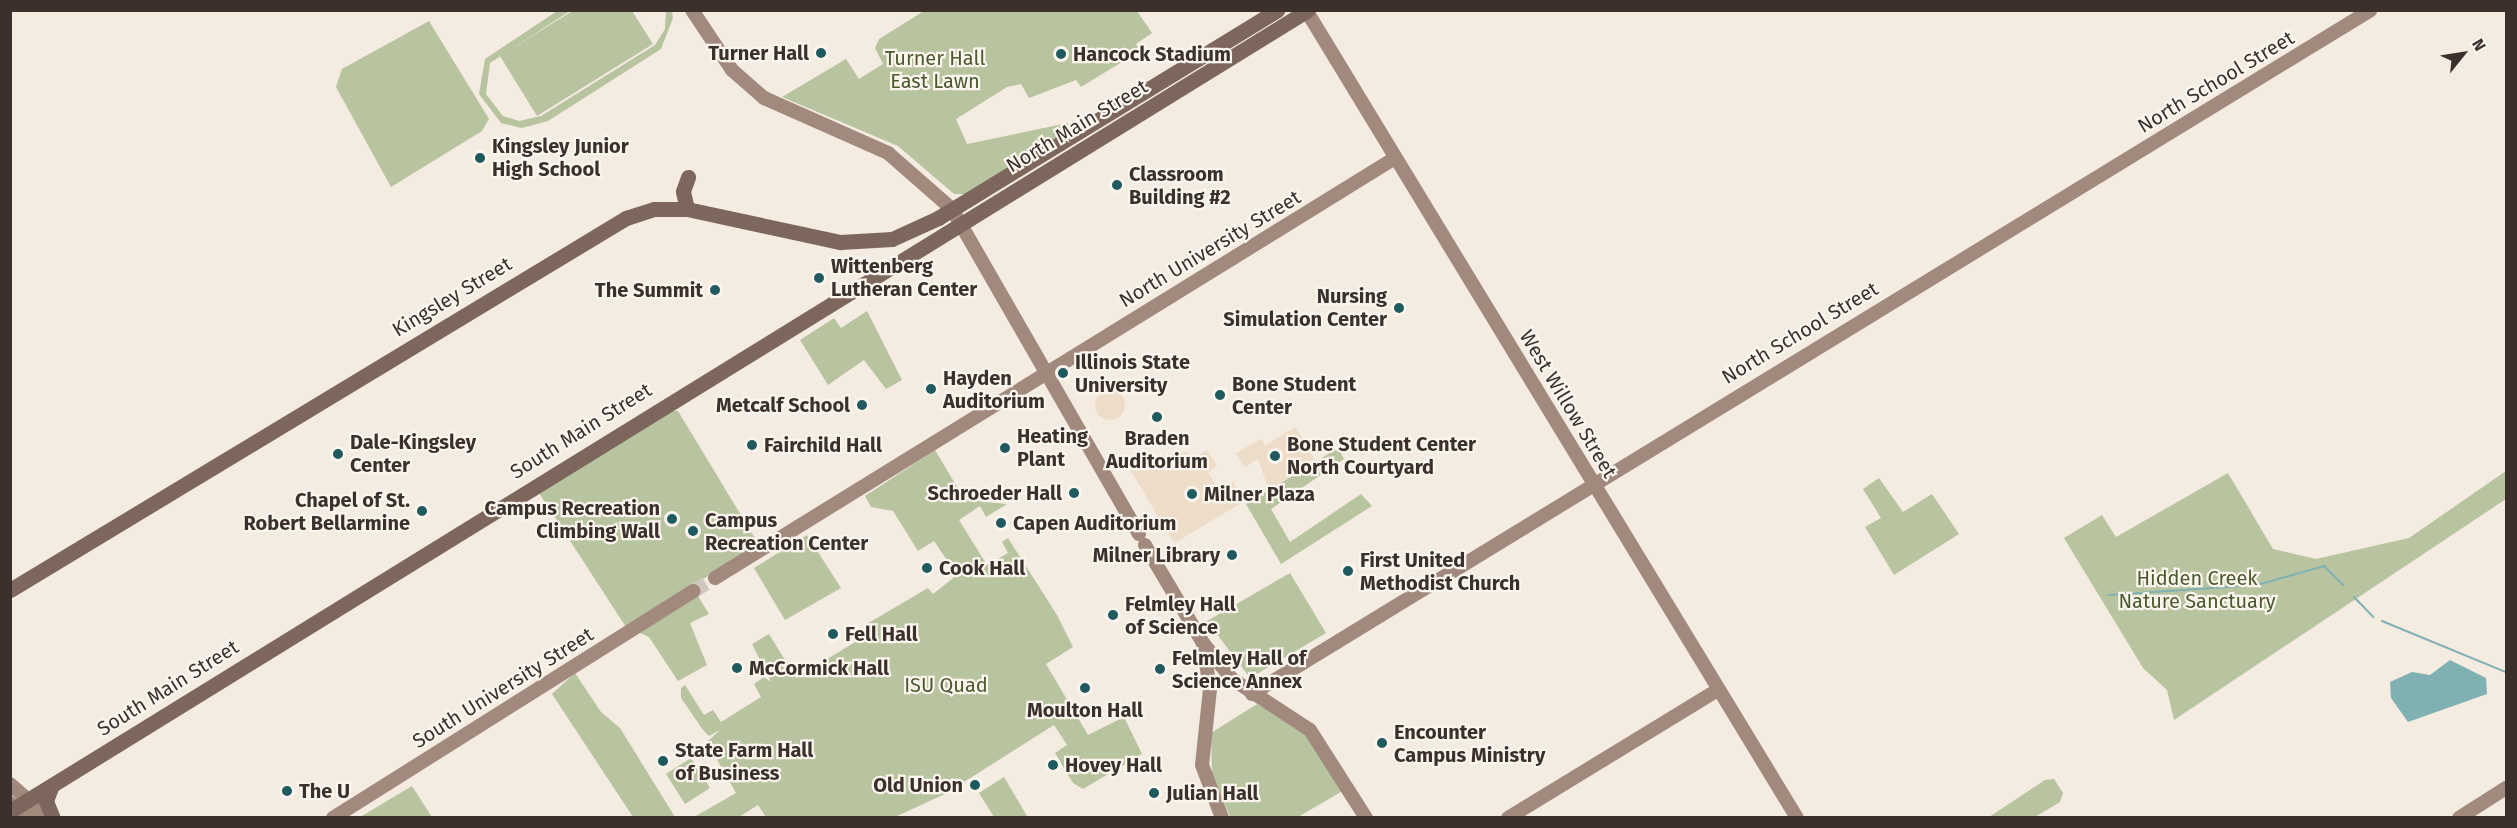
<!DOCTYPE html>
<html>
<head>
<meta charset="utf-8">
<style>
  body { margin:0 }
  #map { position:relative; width:2517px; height:828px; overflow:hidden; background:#f4ebe1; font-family:"Fira Sans",sans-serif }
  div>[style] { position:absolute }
  .green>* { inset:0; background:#b8c4a0 }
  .plaza>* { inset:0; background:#ecdcc8 }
  .round { border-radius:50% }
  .water>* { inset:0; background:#7fb0b2 }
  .stream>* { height:2px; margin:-1px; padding:0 1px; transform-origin:1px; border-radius:1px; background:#7fb0b2 }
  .secondary-tunnel>* { height:14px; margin-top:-7px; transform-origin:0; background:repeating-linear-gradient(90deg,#cfc6bd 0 14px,transparent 0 21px) }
  .secondary>* { height:14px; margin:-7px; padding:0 7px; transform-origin:7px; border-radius:7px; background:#a18a7d }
  .primary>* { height:15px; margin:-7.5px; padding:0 7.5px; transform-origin:7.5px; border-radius:7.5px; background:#7d675c }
  .dots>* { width:16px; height:16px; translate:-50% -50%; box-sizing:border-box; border:3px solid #fbf5ee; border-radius:50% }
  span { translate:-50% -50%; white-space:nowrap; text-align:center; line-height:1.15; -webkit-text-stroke:4.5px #fbf5ee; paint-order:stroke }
  .poi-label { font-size:20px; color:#3b302b; font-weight:700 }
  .right { translate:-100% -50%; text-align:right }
  .left { translate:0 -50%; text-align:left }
  .park-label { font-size:20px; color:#4a5a2e }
  .street-label { font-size:20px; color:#3b302b }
  .frame { position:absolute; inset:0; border:12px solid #3b302b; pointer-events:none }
  .north { position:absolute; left:2433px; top:24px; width:60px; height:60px; -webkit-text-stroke:4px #fbf5ee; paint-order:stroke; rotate:60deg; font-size:16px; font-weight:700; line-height:24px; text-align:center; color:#3b302b }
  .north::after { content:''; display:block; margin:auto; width:21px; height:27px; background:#3b302b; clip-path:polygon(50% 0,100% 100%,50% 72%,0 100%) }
</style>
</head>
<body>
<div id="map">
  <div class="green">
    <i style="clip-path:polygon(574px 10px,632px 11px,653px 44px,537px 116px,500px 56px)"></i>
    <i style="clip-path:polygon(557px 11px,570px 11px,490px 63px,486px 94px,503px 116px,519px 121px,541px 116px,655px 45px,665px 29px,666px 11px,672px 11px,673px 18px,661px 49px,548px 121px,522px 128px,501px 123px,479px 94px,485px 59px)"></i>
    <i style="clip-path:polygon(924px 11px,1137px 11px,1152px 33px,1136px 44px,1140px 51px,1081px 87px,1076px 80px,1029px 98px,1021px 84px,1007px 87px,956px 119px,967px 144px,1068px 123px,1071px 129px,966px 194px,954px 194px,898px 146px,782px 97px,846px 59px,859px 79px,870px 72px,883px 64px,875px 48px,879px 39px)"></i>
    <i style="clip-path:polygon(429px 21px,489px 119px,482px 131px,391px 187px,336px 87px,342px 69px)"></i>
    <i style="clip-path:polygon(867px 311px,902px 380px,886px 389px,864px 360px,828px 385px,800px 340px,834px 318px,841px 328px)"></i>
    <i style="clip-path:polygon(668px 411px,678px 411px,756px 540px,755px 547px,692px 586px,709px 614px,690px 623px,707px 665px,678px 681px,649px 637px,626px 627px,537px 490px)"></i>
    <i style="clip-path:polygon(1338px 448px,1344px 459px,1271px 509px,1290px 542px,1361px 494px,1372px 506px,1281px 564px,1246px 504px)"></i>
    <i style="clip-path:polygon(935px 450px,965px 500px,1007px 504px,986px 517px,980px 506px,959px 520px,987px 565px,1008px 553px,1002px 542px,1008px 538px,1057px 615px,1073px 647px,1046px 664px,1088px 735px,1124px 717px,1142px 754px,1083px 789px,1073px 783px,1055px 753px,1067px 745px,1054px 725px,945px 794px,895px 817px,766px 817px,758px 805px,739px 817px,694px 817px,736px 793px,707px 742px,720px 730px,709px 736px,703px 730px,681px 698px,681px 688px,685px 685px,704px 715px,713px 710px,721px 722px,761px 697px,754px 684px,764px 677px,771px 682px,752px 644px,769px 634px,796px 678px,870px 633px,865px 625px,928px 588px,933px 594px,957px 575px,934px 541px,918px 551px,893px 511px,871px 507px,865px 496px)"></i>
    <i style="clip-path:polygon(2506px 471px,2506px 499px,2174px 720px,2167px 690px,2143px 668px,2064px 538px,2102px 515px,2116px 537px,2228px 473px,2273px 549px,2316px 559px,2409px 538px)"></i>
    <i style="clip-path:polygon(1879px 478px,1903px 512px,1932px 494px,1959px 534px,1894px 575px,1865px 527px,1881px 518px,1863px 489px)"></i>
    <i style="clip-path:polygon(807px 535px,841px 588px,785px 620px,754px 568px)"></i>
    <i style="clip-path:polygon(1290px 573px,1326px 633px,1250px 678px,1207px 621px)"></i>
    <i style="clip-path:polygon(575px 673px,601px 712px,620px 728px,675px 817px,633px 817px,552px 694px)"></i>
    <i style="clip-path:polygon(1257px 704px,1301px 729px,1346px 789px,1298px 817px,1230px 817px,1212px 774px,1211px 733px)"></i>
    <i style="clip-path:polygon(691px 758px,710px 788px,685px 804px,666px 774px)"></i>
    <i style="clip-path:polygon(1004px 777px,1027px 816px,1027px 817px,994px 817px,979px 793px)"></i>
    <i style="clip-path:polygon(2054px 779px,2063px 793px,2060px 802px,2035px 817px,1989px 817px,2045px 780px)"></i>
    <i style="clip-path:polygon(412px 786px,432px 817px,360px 817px)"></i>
  </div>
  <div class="plaza">
    <i class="round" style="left:1095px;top:390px;width:30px;height:30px"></i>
    <i style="clip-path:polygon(1295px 427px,1315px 460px,1269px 490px,1258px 459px,1245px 467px,1236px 453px,1261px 439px,1265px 446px)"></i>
    <i style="clip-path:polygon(1207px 450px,1217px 466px,1208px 472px,1218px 489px,1233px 482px,1245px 501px,1174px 543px,1131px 471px,1157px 456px,1187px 452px,1194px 458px)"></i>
  </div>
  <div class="water">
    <i style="clip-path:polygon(2450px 660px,2486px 678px,2487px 694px,2408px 722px,2391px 698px,2390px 682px,2412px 672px,2430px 675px)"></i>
  </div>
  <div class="stream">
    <i style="left:2109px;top:595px;width:148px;rotate:-3.9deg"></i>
    <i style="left:2257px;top:585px;width:70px;rotate:-15.8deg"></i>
    <i style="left:2324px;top:566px;width:27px;rotate:45deg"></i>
    <i style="left:2354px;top:597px;width:28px;rotate:46deg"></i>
    <i style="left:2382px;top:621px;width:134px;rotate:22.4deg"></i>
  </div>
  <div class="secondary-tunnel">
    <i style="left:694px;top:591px;width:25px;rotate:-32deg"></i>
  </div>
  <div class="secondary">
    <i style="left:692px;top:10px;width:72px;rotate:56.3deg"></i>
    <i style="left:732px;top:70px;width:43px;rotate:41.2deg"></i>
    <i style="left:764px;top:98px;width:136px;rotate:23.9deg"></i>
    <i style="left:888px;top:153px;width:85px;rotate:41.2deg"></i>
    <i style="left:952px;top:209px;width:375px;rotate:60.1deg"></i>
    <i style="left:1306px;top:10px;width:945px;rotate:58.71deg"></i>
    <i style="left:1145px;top:545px;width:114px;rotate:59.4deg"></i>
    <i style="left:1203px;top:643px;width:47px;rotate:81.3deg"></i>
    <i style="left:1210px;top:689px;width:76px;rotate:96deg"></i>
    <i style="left:1202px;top:765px;width:57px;rotate:69.3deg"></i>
    <i style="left:715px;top:578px;width:799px;rotate:-31.7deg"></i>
    <i style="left:1203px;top:643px;width:46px;rotate:51.1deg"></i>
    <i style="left:1232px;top:679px;width:93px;rotate:33.2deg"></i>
    <i style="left:1310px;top:730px;width:104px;rotate:57.5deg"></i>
    <i style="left:1252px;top:694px;width:1311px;rotate:-31.44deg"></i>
    <i style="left:10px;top:784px;width:52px;rotate:41.1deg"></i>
    <i style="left:10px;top:803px;width:24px;rotate:38deg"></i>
    <i style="left:333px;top:818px;width:426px;rotate:-32.2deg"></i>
    <i style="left:1508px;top:818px;width:247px;rotate:-31.4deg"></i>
    <i style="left:2459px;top:818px;width:56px;rotate:-32.6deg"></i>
  </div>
  <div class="primary">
    <i style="left:687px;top:209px;width:18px;rotate:-103deg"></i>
    <i style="left:683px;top:191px;width:15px;rotate:-70deg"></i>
    <i style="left:10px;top:590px;width:720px;rotate:-31.13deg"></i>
    <i style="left:626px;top:218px;width:29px;rotate:-18deg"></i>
    <i style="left:654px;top:209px;width:33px"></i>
    <i style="left:687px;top:209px;width:157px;rotate:12.2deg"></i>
    <i style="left:840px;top:242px;width:52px;rotate:-3.3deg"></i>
    <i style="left:892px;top:239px;width:51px;rotate:-24.5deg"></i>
    <i style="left:938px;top:218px;width:398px;rotate:-31.5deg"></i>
    <i style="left:52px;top:785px;width:17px;rotate:111deg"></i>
    <i style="left:46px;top:801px;width:18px;rotate:68deg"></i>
    <i style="left:10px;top:811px;width:1525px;rotate:-31.68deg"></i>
  </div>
  <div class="dots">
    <i style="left:821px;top:53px;background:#1f5a5e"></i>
    <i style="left:1061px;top:54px;background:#1f5a5e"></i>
    <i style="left:480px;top:158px;background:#1f5a5e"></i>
    <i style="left:1117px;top:185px;background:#1f5a5e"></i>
    <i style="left:819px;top:278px;background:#1f5a5e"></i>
    <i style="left:715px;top:290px;background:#1f5a5e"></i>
    <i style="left:1399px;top:308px;background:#1f5a5e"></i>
    <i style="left:1063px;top:373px;background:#1f5a5e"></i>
    <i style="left:931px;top:389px;background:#1f5a5e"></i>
    <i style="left:1220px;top:395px;background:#1f5a5e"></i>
    <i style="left:862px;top:405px;background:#1f5a5e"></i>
    <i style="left:1157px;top:417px;background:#1f5a5e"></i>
    <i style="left:752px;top:445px;background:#1f5a5e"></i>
    <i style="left:1005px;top:448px;background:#1f5a5e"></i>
    <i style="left:338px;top:454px;background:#1f5a5e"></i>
    <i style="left:1275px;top:456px;background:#1f5a5e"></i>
    <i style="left:1074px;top:493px;background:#1f5a5e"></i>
    <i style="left:1192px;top:494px;background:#1f5a5e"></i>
    <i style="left:422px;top:511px;background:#1f5a5e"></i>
    <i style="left:672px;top:519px;background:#1f5a5e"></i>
    <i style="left:1001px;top:523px;background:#1f5a5e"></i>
    <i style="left:693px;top:531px;background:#1f5a5e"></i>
    <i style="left:1232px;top:555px;background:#1f5a5e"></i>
    <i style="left:927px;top:568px;background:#1f5a5e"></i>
    <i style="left:1348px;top:571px;background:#1f5a5e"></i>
    <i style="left:1113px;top:615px;background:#1f5a5e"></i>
    <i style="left:833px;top:634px;background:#1f5a5e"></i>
    <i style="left:737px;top:668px;background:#1f5a5e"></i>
    <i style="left:1160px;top:669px;background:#1f5a5e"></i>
    <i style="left:1085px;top:688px;background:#1f5a5e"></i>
    <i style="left:1382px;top:743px;background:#1f5a5e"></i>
    <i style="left:663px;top:761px;background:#1f5a5e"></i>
    <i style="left:1053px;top:765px;background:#1f5a5e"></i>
    <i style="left:975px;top:785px;background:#1f5a5e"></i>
    <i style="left:287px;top:791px;background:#1f5a5e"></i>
    <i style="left:1154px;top:793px;background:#1f5a5e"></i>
  </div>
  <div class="poi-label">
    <span class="right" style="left:809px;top:53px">Turner Hall</span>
    <span class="left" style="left:1073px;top:54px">Hancock Stadium</span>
    <span class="left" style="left:492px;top:158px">Kingsley Junior<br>High School</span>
    <span class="left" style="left:1129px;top:186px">Classroom<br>Building #2</span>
    <span class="left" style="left:831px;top:278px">Wittenberg<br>Lutheran Center</span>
    <span class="right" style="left:703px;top:290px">The Summit</span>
    <span class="right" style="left:1387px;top:308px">Nursing<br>Simulation Center</span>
    <span class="left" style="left:1075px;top:374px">Illinois State<br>University</span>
    <span class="left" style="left:943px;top:390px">Hayden<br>Auditorium</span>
    <span class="left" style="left:1232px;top:396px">Bone Student<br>Center</span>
    <span class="right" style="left:850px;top:405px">Metcalf School</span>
    <span class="left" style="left:1017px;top:448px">Heating<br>Plant</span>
    <span style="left:1157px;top:450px">Braden<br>Auditorium</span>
    <span class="left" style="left:350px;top:454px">Dale-Kingsley<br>Center</span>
    <span class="left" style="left:1287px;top:456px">Bone Student Center<br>North Courtyard</span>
    <span class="left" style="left:764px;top:445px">Fairchild Hall</span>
    <span class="right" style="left:1062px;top:493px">Schroeder Hall</span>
    <span class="left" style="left:1204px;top:494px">Milner Plaza</span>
    <span class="right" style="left:410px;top:512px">Chapel of St.<br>Robert Bellarmine</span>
    <span class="right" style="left:660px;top:520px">Campus Recreation<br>Climbing Wall</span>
    <span class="left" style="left:705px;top:532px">Campus<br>Recreation Center</span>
    <span class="left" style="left:1013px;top:523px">Capen Auditorium</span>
    <span class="right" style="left:1220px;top:555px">Milner Library</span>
    <span class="left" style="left:1360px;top:572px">First United<br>Methodist Church</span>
    <span class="left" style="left:939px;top:568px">Cook Hall</span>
    <span class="left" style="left:1125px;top:616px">Felmley Hall<br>of Science</span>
    <span class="left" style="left:845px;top:634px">Fell Hall</span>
    <span class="left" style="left:1172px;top:670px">Felmley Hall of<br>Science Annex</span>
    <span class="left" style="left:749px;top:668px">McCormick Hall</span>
    <span style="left:1085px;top:710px">Moulton Hall</span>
    <span class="left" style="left:1394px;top:744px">Encounter<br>Campus Ministry</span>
    <span class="left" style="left:675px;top:762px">State Farm Hall<br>of Business</span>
    <span class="left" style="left:1065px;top:765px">Hovey Hall</span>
    <span class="right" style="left:963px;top:785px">Old Union</span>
    <span class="left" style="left:299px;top:791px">The U</span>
    <span class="left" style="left:1166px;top:793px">Julian Hall</span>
  </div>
  <div class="park-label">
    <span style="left:935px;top:70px">Turner Hall<br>East Lawn</span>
    <span style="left:2197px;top:590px">Hidden Creek<br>Nature Sanctuary</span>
    <span style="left:946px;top:685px">ISU Quad</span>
  </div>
  <div class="street-label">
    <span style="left:2216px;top:82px;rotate:-31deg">North School Street</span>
    <span style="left:1077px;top:126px;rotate:-31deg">North Main Street</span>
    <span style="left:1210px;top:249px;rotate:-31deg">North University Street</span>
    <span style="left:452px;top:297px;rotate:-31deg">Kingsley Street</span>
    <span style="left:1800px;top:333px;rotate:-31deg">North School Street</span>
    <span style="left:1568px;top:404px;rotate:59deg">West Willow Street</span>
    <span style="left:581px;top:431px;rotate:-32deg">South Main Street</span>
    <span style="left:168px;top:688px;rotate:-32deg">South Main Street</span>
    <span style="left:503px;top:688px;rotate:-32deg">South University Street</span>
  </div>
  <div class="frame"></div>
  <div class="north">N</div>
</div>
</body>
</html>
